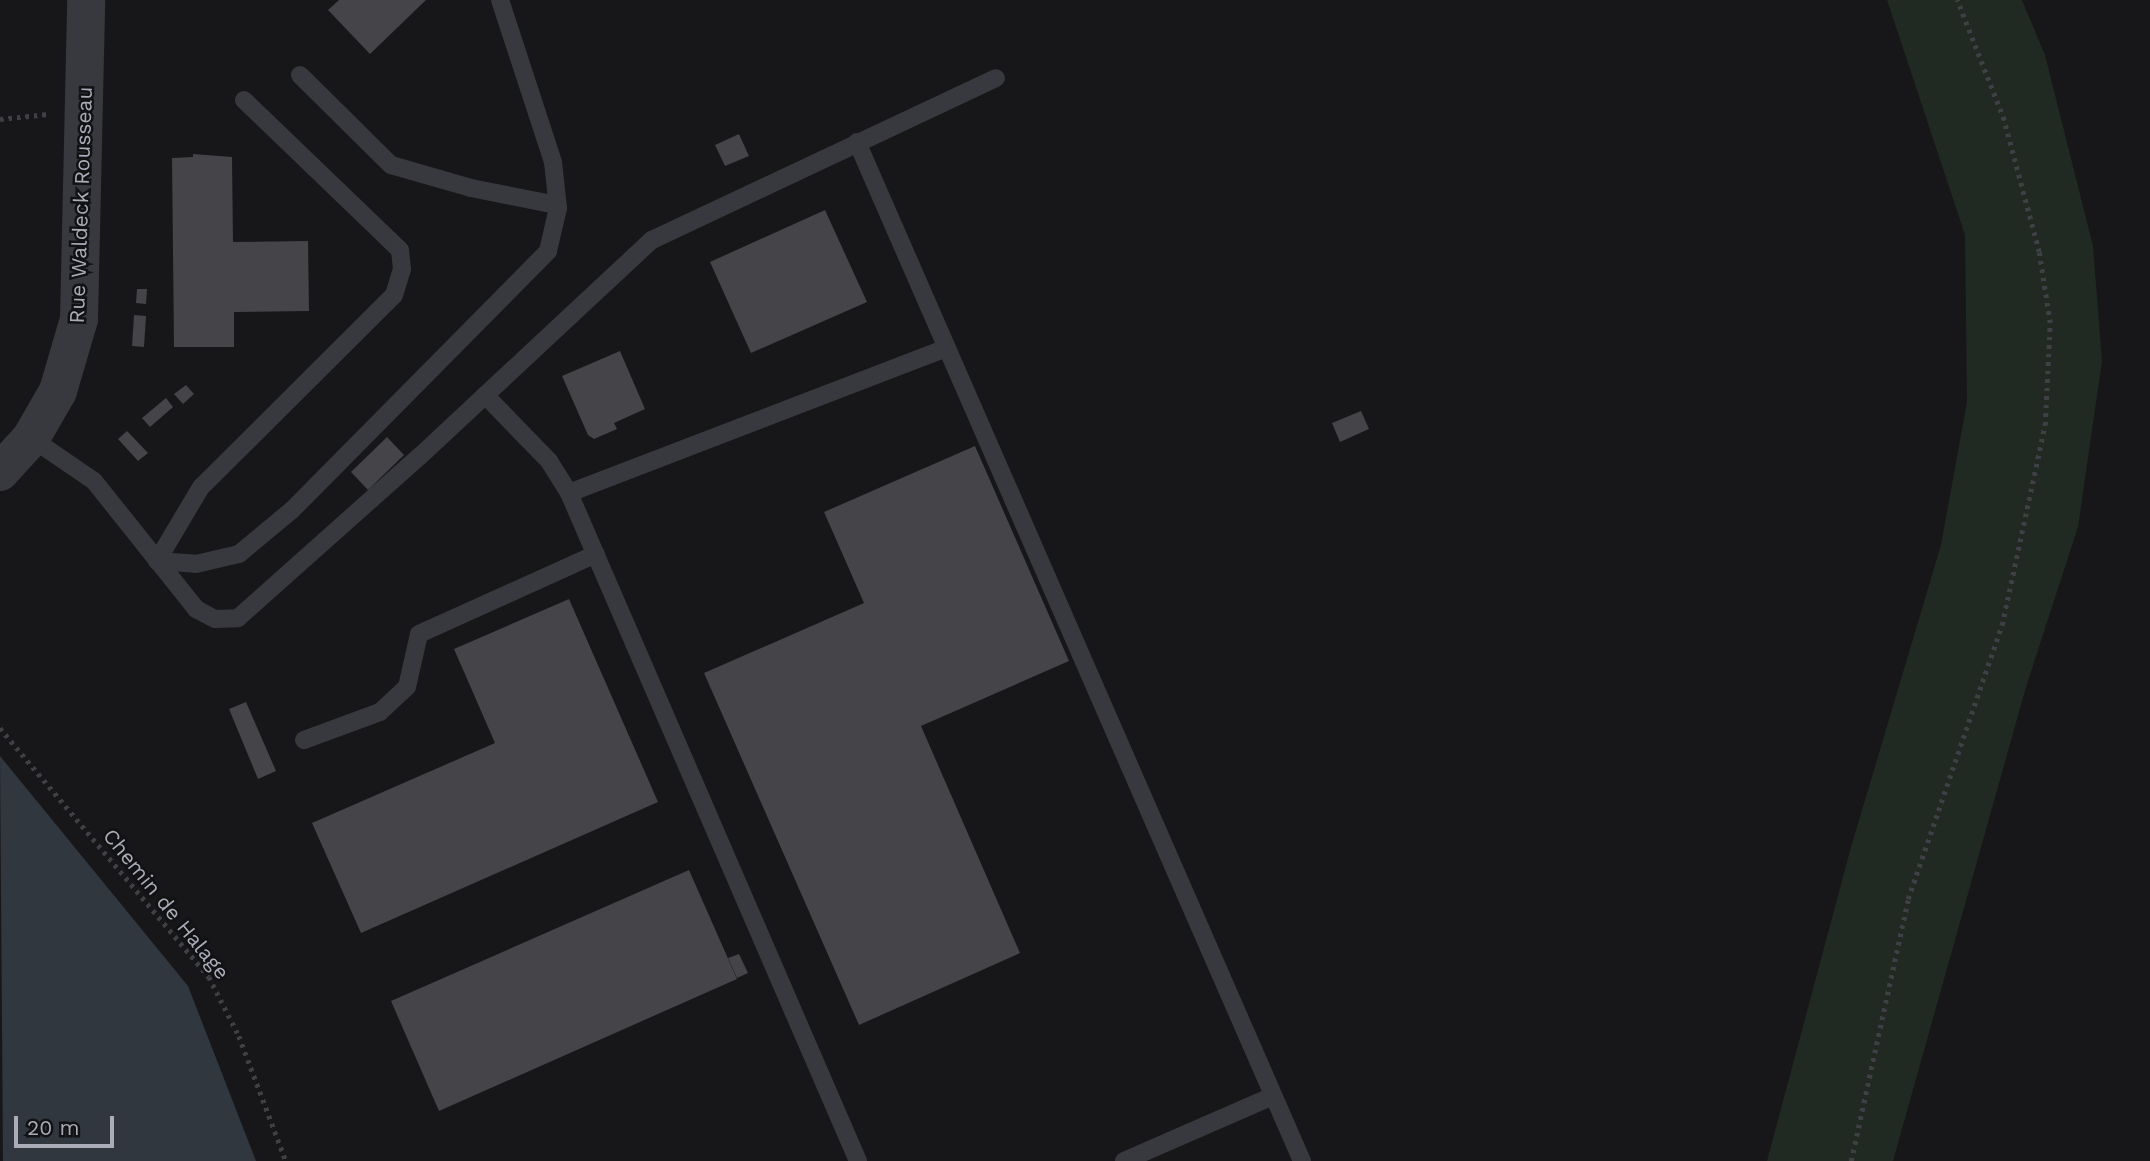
<!DOCTYPE html>
<html>
<head>
<meta charset="utf-8">
<style>
  body { margin:0 }
  #map { position:relative; width:2150px; height:1161px; overflow:hidden; background:#171719; font-family:"Work Sans",sans-serif }
  div>[style] { position:absolute }
  .green>* { inset:0; background:#212923 }
  .water>* { inset:0; background:#30373e }
  .building>* { inset:0; background:#444449 }
  .path>* { height:4.5px; margin-top:-2.25px; transform-origin:0; background:repeating-linear-gradient(90deg,#3e4045 0 3.5px,transparent 0 8.5px) }
  .service>* { height:18px; margin:-9px; padding:0 9px; transform-origin:9px; border-radius:9px; background:#38393e }
  .tertiary>* { height:38px; margin:-19px; padding:0 19px; transform-origin:19px; border-radius:19px; background:#38393e }
  span { translate:-50% -50%; white-space:nowrap; text-align:center; line-height:1.15; -webkit-text-stroke:5px #121214; paint-order:stroke }
  .street-label { font-size:21px; color:#aaadb8 }
  .scale { position:absolute; left:14px; top:1116px; width:100px; height:32px; box-sizing:border-box; border:4px solid #aaadb8; border-top:0; padding-left:9px; font-size:21px; line-height:24px; white-space:nowrap; color:#aaadb8; -webkit-text-stroke:5px #121214; paint-order:stroke }
</style>
</head>
<body>
<div id="map">
  <div class="green">
    <i style="clip-path:polygon(1887px 0,2022px 0,2045px 55px,2093px 246px,2102px 361px,2078px 527px,2026px 687px,1893px 1161px,1767px 1161px,1851px 847px,1941px 545px,1967px 402px,1965px 235px)"></i>
  </div>
  <div class="water">
    <i style="clip-path:polygon(0 756px,188px 986px,256px 1161px,3px 1161px)"></i>
  </div>
  <div class="building">
    <i style="clip-path:polygon(339px 0,426px 0,370px 54px,328px 10px)"></i>
    <i style="clip-path:polygon(739px 134px,749px 156px,725px 166px,715px 145px)"></i>
    <i style="clip-path:polygon(193px 154px,232px 157px,233px 242px,308px 241px,309px 311px,234px 312px,234px 347px,174px 347px,172px 158px,193px 157px)"></i>
    <i style="clip-path:polygon(825px 210px,867px 302px,751px 353px,710px 262px)"></i>
    <i style="clip-path:polygon(137px 289px,147px 289px,146px 304px,136px 303px)"></i>
    <i style="clip-path:polygon(134px 315px,146px 316px,144px 347px,132px 346px)"></i>
    <i style="clip-path:polygon(620px 351px,645px 409px,614px 423px,617px 429px,594px 439px,588px 435px,562px 376px)"></i>
    <i style="clip-path:polygon(186px 385px,194px 394px,183px 404px,174px 394px)"></i>
    <i style="clip-path:polygon(166px 398px,173px 407px,150px 427px,142px 418px)"></i>
    <i style="clip-path:polygon(1361px 411px,1369px 429px,1340px 442px,1332px 423px)"></i>
    <i style="clip-path:polygon(127px 431px,148px 453px,138px 461px,118px 439px)"></i>
    <i style="clip-path:polygon(387px 437px,404px 455px,368px 490px,351px 472px)"></i>
    <i style="clip-path:polygon(975px 446px,1069px 661px,921px 726px,1020px 953px,859px 1025px,704px 673px,864px 603px,824px 512px)"></i>
    <i style="clip-path:polygon(569px 599px,658px 802px,361px 933px,312px 823px,495px 743px,454px 649px)"></i>
    <i style="clip-path:polygon(246px 702px,276px 771px,258px 779px,229px 709px)"></i>
    <i style="clip-path:polygon(689px 870px,737px 979px,439px 1111px,391px 1001px)"></i>
    <i style="clip-path:polygon(739px 954px,748px 973px,737px 978px,728px 958px)"></i>
  </div>
  <div class="path">
    <i style="left:0;top:119px;width:48px;rotate:-5.9deg"></i>
    <i style="left:0;top:728px;width:325px;rotate:50deg"></i>
    <i style="left:209px;top:977px;width:66px;rotate:63deg"></i>
    <i style="left:239px;top:1036px;width:134px;rotate:69.4deg"></i>
    <i style="left:1851px;top:1161px;width:268px;rotate:-77.7deg"></i>
    <i style="left:1908px;top:899px;width:290px;rotate:-71.1deg"></i>
    <i style="left:2002px;top:625px;width:205px;rotate:-77.9deg"></i>
    <i style="left:2045px;top:425px;width:102px;rotate:-87.2deg"></i>
    <i style="left:2050px;top:323px;width:72px;rotate:-98.8deg"></i>
    <i style="left:2039px;top:252px;width:137px;rotate:-104.9deg"></i>
    <i style="left:2004px;top:120px;width:129px;rotate:-111.4deg"></i>
  </div>
  <div class="service">
    <i style="left:300px;top:75px;width:128px;rotate:44.7deg"></i>
    <i style="left:391px;top:165px;width:83px;rotate:16deg"></i>
    <i style="left:471px;top:188px;width:88px;rotate:11.2deg"></i>
    <i style="left:244px;top:100px;width:216px;rotate:43.9deg"></i>
    <i style="left:400px;top:250px;width:19px;rotate:84deg"></i>
    <i style="left:402px;top:269px;width:27px;rotate:107deg"></i>
    <i style="left:394px;top:295px;width:272px;rotate:135.1deg"></i>
    <i style="left:201px;top:487px;width:86px;rotate:120.7deg"></i>
    <i style="left:157px;top:561px;width:39px;rotate:4deg"></i>
    <i style="left:196px;top:564px;width:44px;rotate:-13.1deg"></i>
    <i style="left:239px;top:554px;width:69px;rotate:-39.7deg"></i>
    <i style="left:292px;top:510px;width:364px;rotate:-45.3deg"></i>
    <i style="left:548px;top:251px;width:44px;rotate:-76.9deg"></i>
    <i style="left:558px;top:208px;width:46px;rotate:-96.2deg"></i>
    <i style="left:553px;top:162px;width:170px;rotate:-108.1deg"></i>
    <i style="left:857px;top:142px;width:1112px;rotate:66.41deg"></i>
    <i style="left:485px;top:395px;width:92px;rotate:45.9deg"></i>
    <i style="left:549px;top:461px;width:38px;rotate:58deg"></i>
    <i style="left:569px;top:493px;width:728px;rotate:66.61deg"></i>
    <i style="left:31px;top:438px;width:76px;rotate:34.3deg"></i>
    <i style="left:94px;top:481px;width:164px;rotate:51.4deg"></i>
    <i style="left:196px;top:609px;width:21px;rotate:28deg"></i>
    <i style="left:215px;top:619px;width:23px;rotate:-2deg"></i>
    <i style="left:238px;top:618px;width:242px;rotate:-41.7deg"></i>
    <i style="left:419px;top:457px;width:318px;rotate:-43deg"></i>
    <i style="left:652px;top:240px;width:380px;rotate:-25.2deg"></i>
    <i style="left:569px;top:493px;width:404px;rotate:-21deg"></i>
    <i style="left:304px;top:740px;width:81px;rotate:-20.2deg"></i>
    <i style="left:380px;top:712px;width:37px;rotate:-43deg"></i>
    <i style="left:407px;top:687px;width:54px;rotate:-77.2deg"></i>
    <i style="left:419px;top:634px;width:194px;rotate:-24.3deg"></i>
    <i style="left:1124px;top:1161px;width:163px;rotate:-23.6deg"></i>
  </div>
  <div class="tertiary">
    <i style="left:0;top:472px;width:46px;rotate:-47.6deg"></i>
    <i style="left:31px;top:438px;width:54px;rotate:-60.1deg"></i>
    <i style="left:58px;top:391px;width:75px;rotate:-73.7deg"></i>
    <i style="left:79px;top:319px;width:319px;rotate:-88.7deg"></i>
  </div>
  <div class="street-label">
    <span style="left:81px;top:205px;rotate:-88deg">Rue Waldeck Rousseau</span>
    <span style="left:166px;top:904px;rotate:51deg">Chemin de Halage</span>
  </div>
  <div class="scale">20 m</div>
</div>
</body>
</html>
